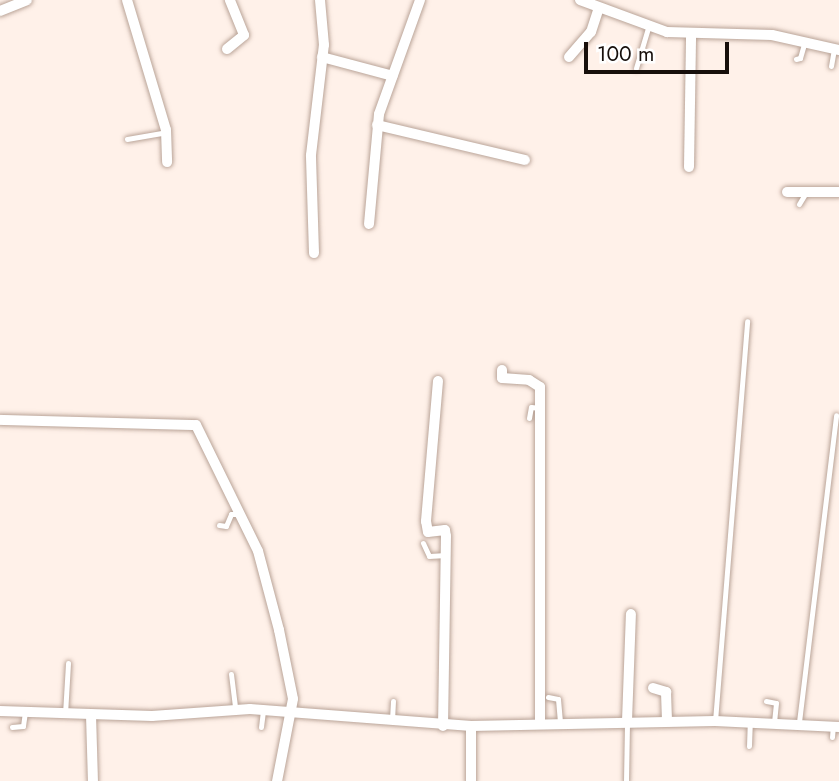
<!DOCTYPE html>
<html>
<head>
<meta charset="utf-8">
<style>
  body { margin:0 }
  #map { position:relative; width:839px; height:781px; overflow:hidden; background:#fff1e9; font-family:Jost,sans-serif }
  div>[style] { position:absolute }
  .roads { filter:drop-shadow(0 0 2px #baa498) drop-shadow(0 0 2px #baa498) }
  .lane>* { height:5px; margin:-2.5px; padding:0 2.5px; transform-origin:2.5px; border-radius:2.5px; background:#fff }
  .street>* { height:10px; margin:-5px; padding:0 5px; transform-origin:5px; border-radius:5px; background:#fff }
  span { translate:-50% -50%; white-space:nowrap; text-align:center; line-height:1.15; -webkit-text-stroke:5px #fff; paint-order:stroke }
  .scale { position:absolute; left:584px; top:42px; width:145px; height:32px; box-sizing:border-box; border:4px solid #170f0b; border-top:0; padding-left:9px; font-size:21px; line-height:24px; white-space:nowrap; color:#170f0b; -webkit-text-stroke:5px #fff; paint-order:stroke }
</style>
</head>
<body>
<div id="map">
  <div class="roads">
    <div class="lane">
      <i style="left:796px;top:59px;width:4px;rotate:-14deg"></i>
      <i style="left:800px;top:58px;width:18px;rotate:-74deg"></i>
      <i style="left:831px;top:66px;width:17px;rotate:-80deg"></i>
      <i style="left:636px;top:68px;width:42px;rotate:-73.3deg"></i>
      <i style="left:127px;top:139px;width:41px;rotate:-9.9deg"></i>
      <i style="left:799px;top:204px;width:12px;rotate:-59deg"></i>
      <i style="left:529px;top:418px;width:11px;rotate:-80deg"></i>
      <i style="left:531px;top:407px;width:9px;rotate:6deg"></i>
      <i style="left:219px;top:525px;width:7px;rotate:8deg"></i>
      <i style="left:226px;top:526px;width:13px;rotate:-67deg"></i>
      <i style="left:231px;top:514px;width:7px"></i>
      <i style="left:423px;top:543px;width:14px;rotate:65deg"></i>
      <i style="left:429px;top:556px;width:17px;rotate:-3deg"></i>
      <i style="left:231px;top:674px;width:35px;rotate:83deg"></i>
      <i style="left:548px;top:697px;width:10px;rotate:11deg"></i>
      <i style="left:558px;top:699px;width:23px;rotate:85deg"></i>
      <i style="left:766px;top:701px;width:10px;rotate:11deg"></i>
      <i style="left:776px;top:703px;width:19px;rotate:96deg"></i>
      <i style="left:65px;top:714px;width:51px;rotate:-86.6deg"></i>
      <i style="left:392px;top:720px;width:19px;rotate:-87deg"></i>
      <i style="left:715px;top:721px;width:401px;rotate:-85.4deg"></i>
      <i style="left:799px;top:722px;width:309px;rotate:-83.1deg"></i>
      <i style="left:12px;top:727px;width:11px;rotate:-5deg"></i>
      <i style="left:23px;top:726px;width:14px;rotate:-82deg"></i>
      <i style="left:261px;top:727px;width:16px;rotate:-83deg"></i>
      <i style="left:832px;top:737px;width:11px;rotate:-85deg"></i>
      <i style="left:749px;top:746px;width:25px;rotate:-88deg"></i>
      <i style="left:626px;top:781px;width:60px;rotate:-89deg"></i>
    </div>
    <div class="street">
      <i style="left:127px;top:0;width:136px;rotate:73.3deg"></i>
      <i style="left:166px;top:130px;width:32px;rotate:88deg"></i>
      <i style="left:580px;top:0;width:93px;rotate:20.2deg"></i>
      <i style="left:667px;top:32px;width:105px;rotate:1.6deg"></i>
      <i style="left:772px;top:35px;width:69px;rotate:12.6deg"></i>
      <i style="left:0;top:11px;width:29px;rotate:-22deg"></i>
      <i style="left:227px;top:49px;width:22px;rotate:-39deg"></i>
      <i style="left:244px;top:35px;width:38px;rotate:-112deg"></i>
      <i style="left:322px;top:57px;width:73px;rotate:15deg"></i>
      <i style="left:569px;top:57px;width:33px;rotate:-49deg"></i>
      <i style="left:591px;top:32px;width:25px;rotate:-72deg"></i>
      <i style="left:377px;top:125px;width:152px;rotate:13.3deg"></i>
      <i style="left:689px;top:167px;width:132px;rotate:-89.1deg"></i>
      <i style="left:787px;top:192px;width:52px"></i>
      <i style="left:369px;top:224px;width:110px;rotate:-84.8deg"></i>
      <i style="left:379px;top:114px;width:121px;rotate:-70.2deg"></i>
      <i style="left:314px;top:253px;width:98px;rotate:-91.8deg"></i>
      <i style="left:311px;top:155px;width:111px;rotate:-83.3deg"></i>
      <i style="left:324px;top:45px;width:45px;rotate:-95.1deg"></i>
      <i style="left:502px;top:370px;width:8px;rotate:90deg"></i>
      <i style="left:502px;top:378px;width:27px;rotate:4deg"></i>
      <i style="left:529px;top:380px;width:13px;rotate:32deg"></i>
      <i style="left:540px;top:387px;width:336px;rotate:90deg"></i>
      <i style="left:438px;top:381px;width:141px;rotate:94.9deg"></i>
      <i style="left:426px;top:521px;width:11px;rotate:80deg"></i>
      <i style="left:428px;top:532px;width:17px;rotate:-7deg"></i>
      <i style="left:445px;top:530px;width:6px;rotate:81deg"></i>
      <i style="left:446px;top:536px;width:190px;rotate:90.9deg"></i>
      <i style="left:0;top:420px;width:196px;rotate:1.5deg"></i>
      <i style="left:196px;top:425px;width:140px;rotate:63.8deg"></i>
      <i style="left:258px;top:551px;width:82px;rotate:75.1deg"></i>
      <i style="left:279px;top:630px;width:70px;rotate:78.5deg"></i>
      <i style="left:293px;top:699px;width:84px;rotate:101deg"></i>
      <i style="left:653px;top:688px;width:14px;rotate:17deg"></i>
      <i style="left:666px;top:692px;width:29px;rotate:88deg"></i>
      <i style="left:0;top:711px;width:152px;rotate:1.9deg"></i>
      <i style="left:152px;top:716px;width:98px;rotate:-4.1deg"></i>
      <i style="left:250px;top:709px;width:222px;rotate:4.4deg"></i>
      <i style="left:471px;top:726px;width:55px;rotate:90deg"></i>
      <i style="left:91px;top:715px;width:66px;rotate:88.3deg"></i>
      <i style="left:627px;top:721px;width:107px;rotate:-87.9deg"></i>
      <i style="left:471px;top:726px;width:244px;rotate:-1.2deg"></i>
      <i style="left:715px;top:721px;width:124px;rotate:2.8deg"></i>
    </div>
  </div>
  <div class="scale">100 m</div>
</div>
</body>
</html>
